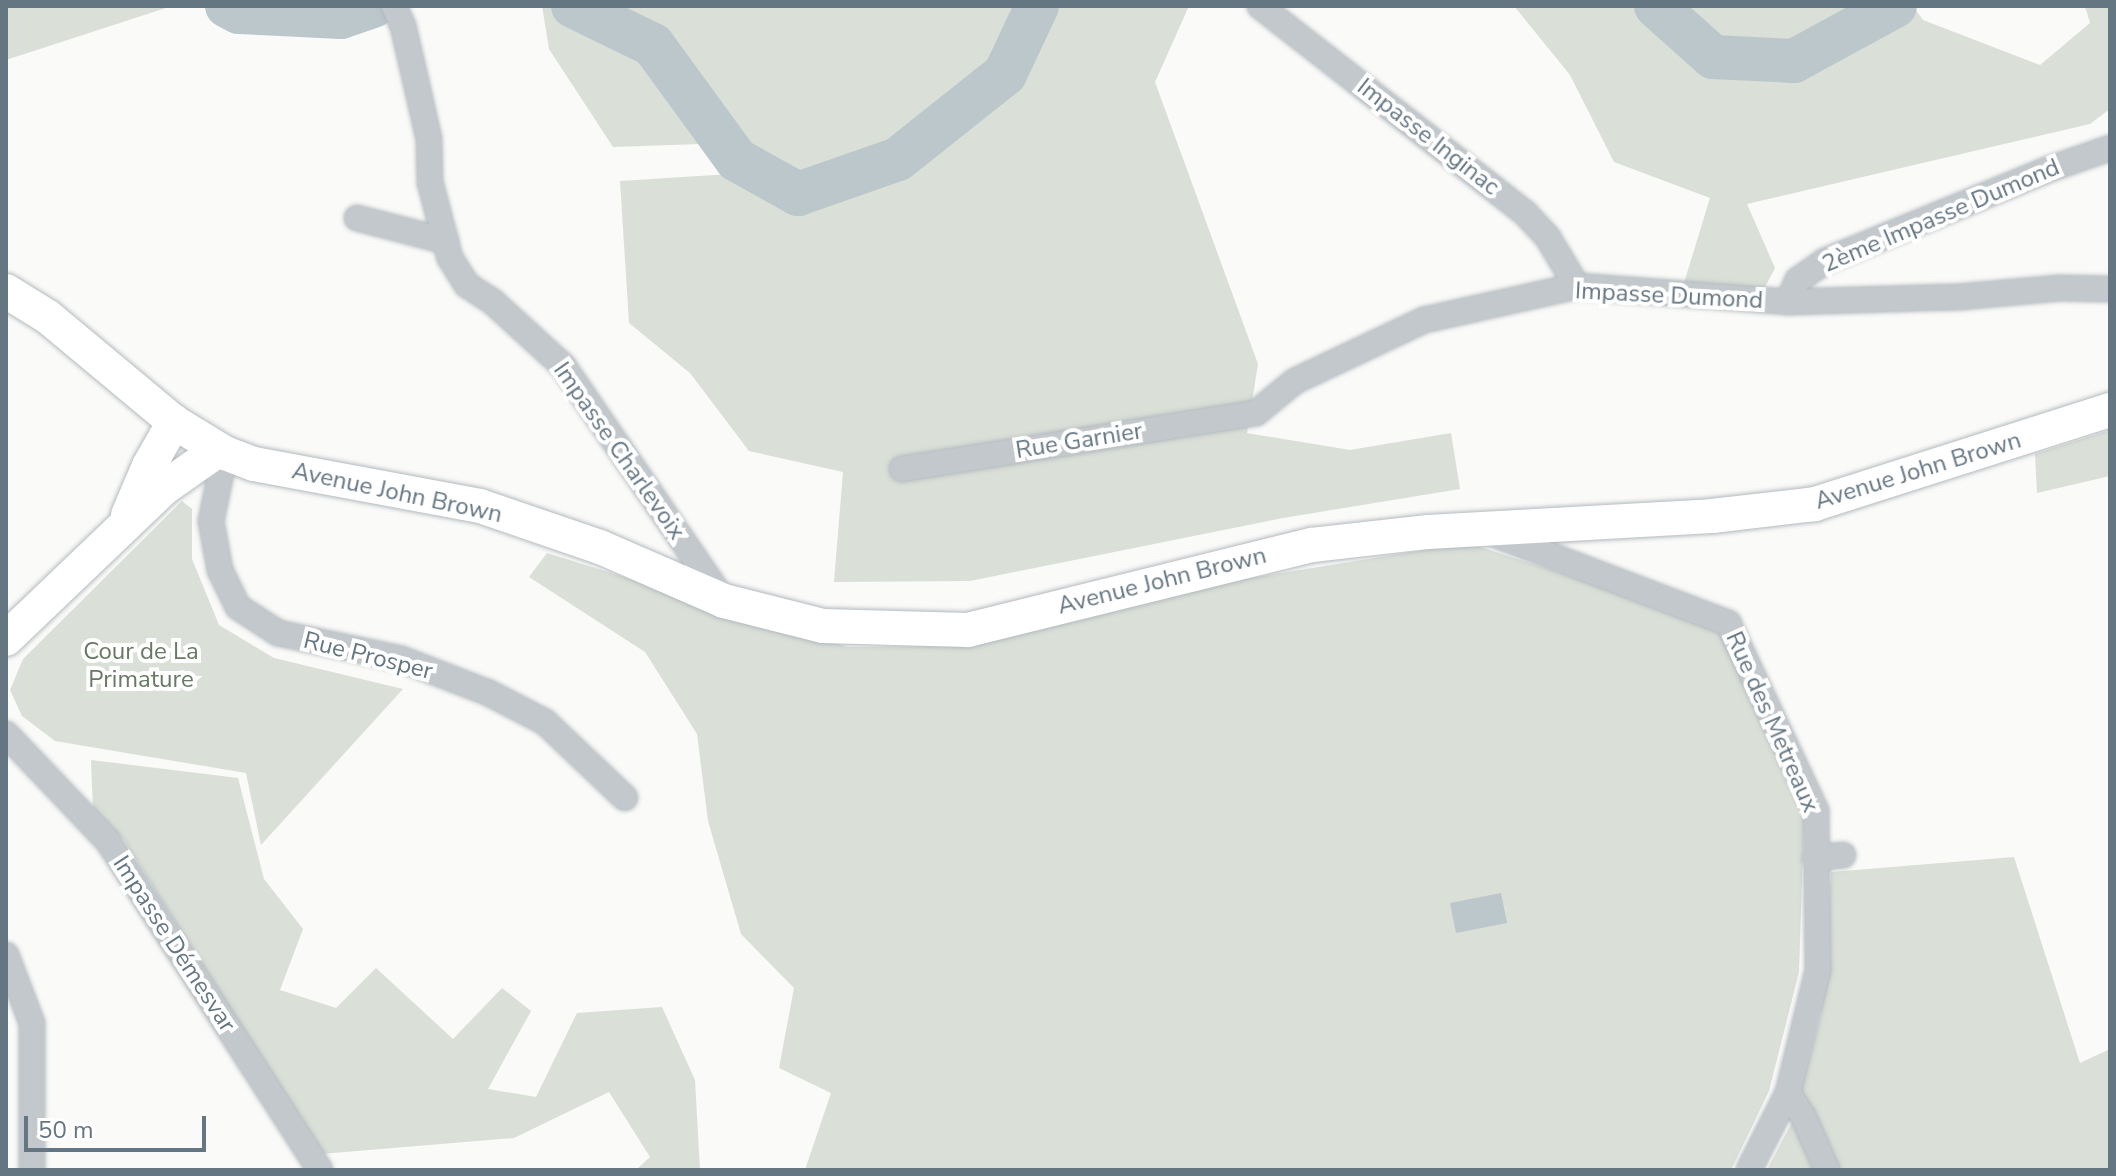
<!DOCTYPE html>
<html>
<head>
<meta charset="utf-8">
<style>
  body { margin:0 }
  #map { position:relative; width:2116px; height:1176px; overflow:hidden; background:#fafaf8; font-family:"Nunito Sans",sans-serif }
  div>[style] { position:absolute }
  .green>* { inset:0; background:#dadfd7 }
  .water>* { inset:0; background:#bbc7cb }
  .river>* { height:44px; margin:-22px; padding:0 22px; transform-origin:22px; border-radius:22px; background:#bbc7cb }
  .roads { filter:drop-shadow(0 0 2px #b3babf) drop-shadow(0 0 2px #b3babf) }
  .street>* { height:24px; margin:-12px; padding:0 12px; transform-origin:12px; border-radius:12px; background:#c3c8cc }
  .secondary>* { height:34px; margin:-17px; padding:0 17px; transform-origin:17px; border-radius:17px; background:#fff }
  span { translate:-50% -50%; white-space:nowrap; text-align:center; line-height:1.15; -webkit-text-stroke:8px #fff; paint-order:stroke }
  .street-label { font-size:24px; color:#657683 }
  .park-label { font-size:24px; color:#687a64 }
  .frame { position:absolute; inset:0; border:8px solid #657683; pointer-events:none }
  .scale { position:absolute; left:24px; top:1116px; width:182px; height:36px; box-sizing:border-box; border:4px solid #657683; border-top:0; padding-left:10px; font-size:24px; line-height:28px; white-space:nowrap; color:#657683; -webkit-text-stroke:6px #fff; paint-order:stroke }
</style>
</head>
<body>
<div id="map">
  <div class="green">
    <i style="clip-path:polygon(6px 6px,172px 6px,6px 60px)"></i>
    <i style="clip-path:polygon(542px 6px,1024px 6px,995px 69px,892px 146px,798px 178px,729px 143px,613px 147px,549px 49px)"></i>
    <i style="clip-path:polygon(1052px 6px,1189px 6px,1155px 82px,1258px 364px,1247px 433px,1350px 450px,1451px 433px,1460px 489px,1283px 518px,970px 581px,834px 582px,843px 472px,749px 451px,690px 373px,629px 323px,620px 181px,730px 174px,790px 204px,906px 165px,1022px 68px)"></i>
    <i style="clip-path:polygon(1514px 6px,1913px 6px,1923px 20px,2040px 65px,2090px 23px,2085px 6px,2110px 6px,2110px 109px,2090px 124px,1747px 204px,1775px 268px,1764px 289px,1684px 283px,1710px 198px,1614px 162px,1570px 75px)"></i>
    <i style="clip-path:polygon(2110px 430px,2110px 476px,2037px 493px,2035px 454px)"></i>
    <i style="clip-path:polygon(182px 501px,192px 509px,192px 559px,219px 625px,274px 658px,403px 689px,261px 845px,246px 773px,55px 741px,22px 716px,10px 690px,23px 659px)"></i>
    <i style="clip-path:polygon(1468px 543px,1726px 626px,1804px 818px,1799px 972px,1769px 1091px,1731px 1170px,805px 1170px,831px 1093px,779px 1068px,794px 988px,741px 934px,708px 821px,697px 734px,645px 652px,529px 577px,547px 553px,848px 647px,958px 646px,1182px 589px)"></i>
    <i style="clip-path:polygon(91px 760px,238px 778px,264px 879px,303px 929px,280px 990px,336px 1008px,376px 968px,453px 1039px,502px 988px,531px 1011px,488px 1089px,536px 1097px,577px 1013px,662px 1007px,695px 1080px,700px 1170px,636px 1170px,650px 1157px,609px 1092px,514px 1138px,321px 1154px,124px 840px,93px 809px)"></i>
    <i style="clip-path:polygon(2014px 857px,2080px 1063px,2110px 1049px,2110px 1170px,1767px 1170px,1792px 1122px,1821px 1015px,1831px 872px)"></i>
  </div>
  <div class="water">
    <i style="clip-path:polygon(1501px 893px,1507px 923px,1456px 933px,1450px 903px)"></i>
  </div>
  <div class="river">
    <i style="left:227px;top:6px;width:13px;rotate:27deg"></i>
    <i style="left:239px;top:12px;width:102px;rotate:2.8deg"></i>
    <i style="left:341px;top:17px;width:34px;rotate:-19deg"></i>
    <i style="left:573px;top:6px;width:89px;rotate:26deg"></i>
    <i style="left:653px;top:45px;width:142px;rotate:53.9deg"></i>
    <i style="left:737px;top:160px;width:70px;rotate:29.1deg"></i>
    <i style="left:798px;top:194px;width:106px;rotate:-19.3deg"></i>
    <i style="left:898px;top:159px;width:137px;rotate:-38.5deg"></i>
    <i style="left:1005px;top:74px;width:75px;rotate:-64.8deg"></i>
    <i style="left:1656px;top:6px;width:76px;rotate:41.8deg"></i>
    <i style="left:1713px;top:57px;width:81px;rotate:2.8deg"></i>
    <i style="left:1794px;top:61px;width:115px;rotate:-28.6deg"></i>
  </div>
  <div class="roads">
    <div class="street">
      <i style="left:394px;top:6px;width:22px;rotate:66deg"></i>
      <i style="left:403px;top:26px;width:57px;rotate:76.9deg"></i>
      <i style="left:416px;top:82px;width:58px;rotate:77.2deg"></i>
      <i style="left:429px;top:139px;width:43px;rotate:88.7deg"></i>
      <i style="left:430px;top:182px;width:79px;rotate:75.3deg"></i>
      <i style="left:450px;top:258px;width:32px;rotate:58deg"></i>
      <i style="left:467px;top:285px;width:31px;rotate:33deg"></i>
      <i style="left:493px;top:302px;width:95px;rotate:42.4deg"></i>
      <i style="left:563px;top:366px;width:285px;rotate:55.6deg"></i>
      <i style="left:1260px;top:6px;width:336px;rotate:38deg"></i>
      <i style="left:1525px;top:213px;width:34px;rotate:47deg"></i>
      <i style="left:1548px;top:238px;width:56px;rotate:58.9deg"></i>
      <i style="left:357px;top:218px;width:92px;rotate:14.5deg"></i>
      <i style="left:1788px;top:302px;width:24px;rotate:-66deg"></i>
      <i style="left:1798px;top:280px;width:33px;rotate:-35deg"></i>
      <i style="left:1825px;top:261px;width:237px;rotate:-22.3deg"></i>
      <i style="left:2044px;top:171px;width:70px;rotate:-19.2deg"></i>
      <i style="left:225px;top:453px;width:69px;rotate:101.6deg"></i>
      <i style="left:211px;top:521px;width:50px;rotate:79.6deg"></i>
      <i style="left:220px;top:570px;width:41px;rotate:64.1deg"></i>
      <i style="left:238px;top:607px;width:48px;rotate:33deg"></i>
      <i style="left:278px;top:633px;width:126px;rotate:11.9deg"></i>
      <i style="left:401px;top:659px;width:94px;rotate:21.1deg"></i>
      <i style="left:489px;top:693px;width:63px;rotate:27.4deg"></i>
      <i style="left:545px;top:722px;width:110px;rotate:43.5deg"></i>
      <i style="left:902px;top:469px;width:358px;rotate:-9deg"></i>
      <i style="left:1256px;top:413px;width:50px;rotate:-39.4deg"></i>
      <i style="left:1295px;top:381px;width:143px;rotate:-25.3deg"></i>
      <i style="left:1424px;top:320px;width:157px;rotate:-12.5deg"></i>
      <i style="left:1577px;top:286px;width:212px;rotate:4.3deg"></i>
      <i style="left:1788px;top:302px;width:171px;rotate:-1.7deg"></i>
      <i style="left:1959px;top:297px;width:101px;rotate:-5.1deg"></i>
      <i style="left:2060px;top:288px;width:50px;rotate:1.1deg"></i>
      <i style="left:1491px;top:533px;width:254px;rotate:20.8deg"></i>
      <i style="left:1728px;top:623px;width:208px;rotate:64.9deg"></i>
      <i style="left:1816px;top:811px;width:159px;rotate:89.3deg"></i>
      <i style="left:1818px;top:970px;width:127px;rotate:103.7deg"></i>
      <i style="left:1788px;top:1093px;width:86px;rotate:116.9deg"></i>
      <i style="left:6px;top:734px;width:148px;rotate:46.4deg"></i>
      <i style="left:108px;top:841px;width:391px;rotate:57.2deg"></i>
      <i style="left:1815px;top:858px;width:28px;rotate:-6deg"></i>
      <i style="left:6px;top:955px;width:73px;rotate:69.1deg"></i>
      <i style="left:32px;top:1023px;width:147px;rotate:90deg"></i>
      <i style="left:1788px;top:1093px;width:27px;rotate:57deg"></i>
      <i style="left:1803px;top:1116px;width:59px;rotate:66deg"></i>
    </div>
    <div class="secondary">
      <i style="left:6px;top:291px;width:49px;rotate:31.8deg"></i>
      <i style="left:48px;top:317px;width:164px;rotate:39.8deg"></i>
      <i style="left:174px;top:422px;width:60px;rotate:31.3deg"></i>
      <i style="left:225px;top:453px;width:31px;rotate:21deg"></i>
      <i style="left:254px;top:464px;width:230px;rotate:10.5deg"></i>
      <i style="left:480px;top:506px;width:127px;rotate:18.9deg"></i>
      <i style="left:600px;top:547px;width:135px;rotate:23.5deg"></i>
      <i style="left:724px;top:601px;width:102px;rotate:14.2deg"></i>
      <i style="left:823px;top:626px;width:145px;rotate:1.6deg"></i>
      <i style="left:968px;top:630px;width:354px;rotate:-13.9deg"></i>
      <i style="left:1312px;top:545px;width:117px;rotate:-6.4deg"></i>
      <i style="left:1428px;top:532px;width:284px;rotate:-3.2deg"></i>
      <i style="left:1712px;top:516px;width:104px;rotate:-6.6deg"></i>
      <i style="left:1815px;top:504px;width:310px;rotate:-17.7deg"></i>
      <i style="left:128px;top:515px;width:53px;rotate:-66.8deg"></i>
      <i style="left:149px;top:466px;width:51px;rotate:-60.4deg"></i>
      <i style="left:6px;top:639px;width:219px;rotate:-43.7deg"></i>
      <i style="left:164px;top:488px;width:66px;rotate:-35.1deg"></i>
    </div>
  </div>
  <div class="street-label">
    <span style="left:1428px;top:137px;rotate:38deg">Impasse Inginac</span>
    <span style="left:1941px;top:216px;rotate:-23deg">2ème Impasse Dumond</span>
    <span style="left:1669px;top:296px;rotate:3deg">Impasse Dumond</span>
    <span style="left:1079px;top:441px;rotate:-9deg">Rue Garnier</span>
    <span style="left:619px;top:451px;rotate:55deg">Impasse Charlevoix</span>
    <span style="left:1918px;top:471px;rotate:-17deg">Avenue John Brown</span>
    <span style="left:397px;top:493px;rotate:12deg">Avenue John Brown</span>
    <span style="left:1162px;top:581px;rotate:-14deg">Avenue John Brown</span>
    <span style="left:368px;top:656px;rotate:14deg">Rue Prosper</span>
    <span style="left:1772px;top:722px;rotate:66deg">Rue des Metreaux</span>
    <span style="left:174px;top:944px;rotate:57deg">Impasse Démesvar</span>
  </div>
  <div class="park-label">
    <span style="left:141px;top:666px">Cour de La<br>Primature</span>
  </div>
  <div class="frame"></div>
  <div class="scale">50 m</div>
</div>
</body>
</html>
